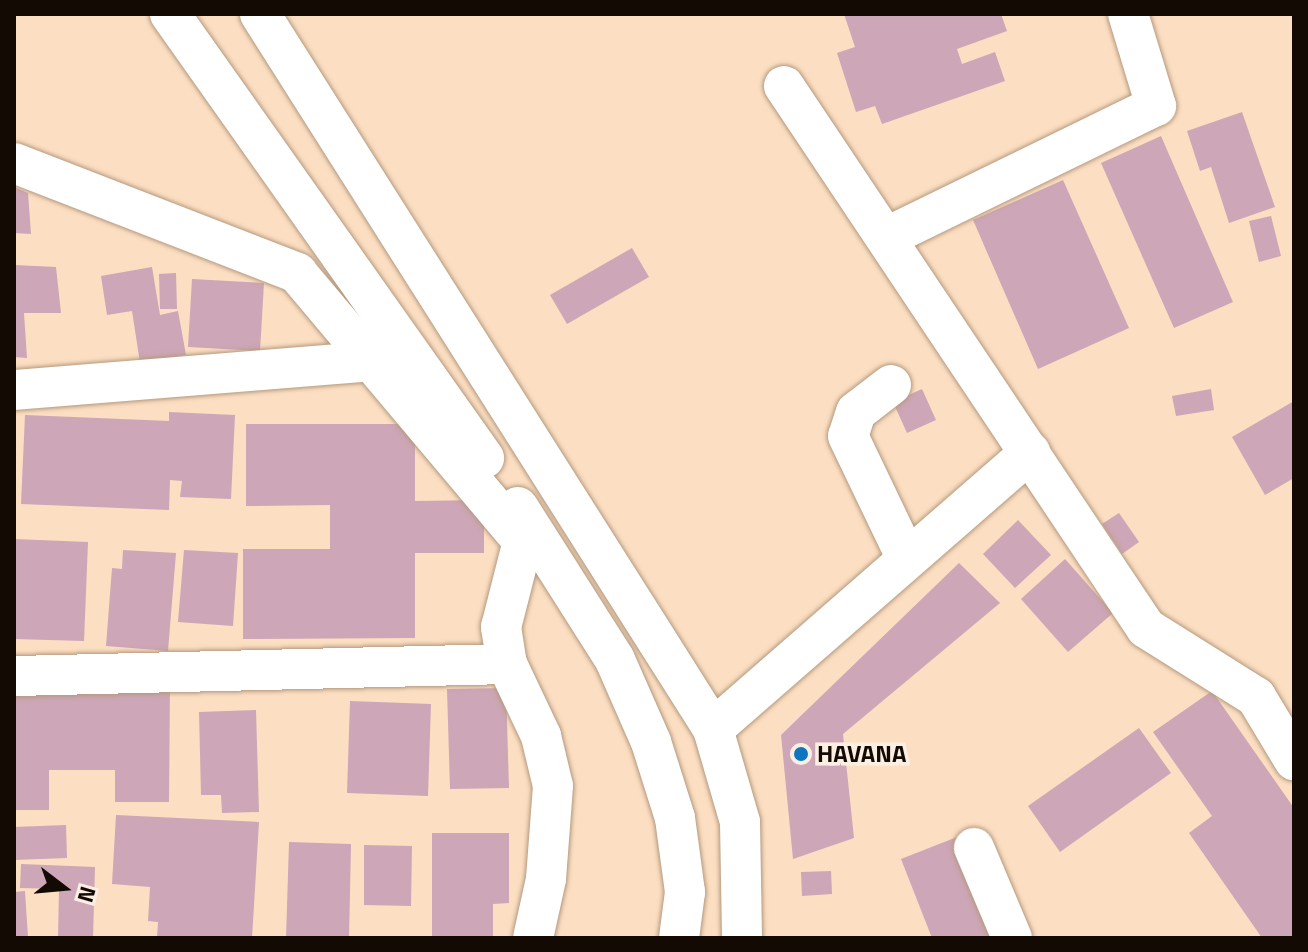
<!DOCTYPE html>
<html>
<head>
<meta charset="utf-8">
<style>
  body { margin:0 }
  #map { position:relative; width:1308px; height:952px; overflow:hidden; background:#fcdec2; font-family:"Titillium Web",sans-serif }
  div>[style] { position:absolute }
  .building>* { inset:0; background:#cda6b7 }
  .roads { filter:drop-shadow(0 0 2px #b4997e) drop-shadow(0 0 2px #b4997e) }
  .minor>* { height:40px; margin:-20px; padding:0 20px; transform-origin:20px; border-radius:20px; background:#fff }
  .dots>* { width:22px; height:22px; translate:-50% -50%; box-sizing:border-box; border:4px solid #fbefe4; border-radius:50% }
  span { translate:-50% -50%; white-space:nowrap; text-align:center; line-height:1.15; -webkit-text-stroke:7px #fbefe4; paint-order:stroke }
  .poi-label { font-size:24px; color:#130a03; font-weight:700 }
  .left { translate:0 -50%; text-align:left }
  .frame { position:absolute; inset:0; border:16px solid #130a03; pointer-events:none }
  .north { position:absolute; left:24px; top:848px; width:80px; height:80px; -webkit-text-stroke:6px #fbefe4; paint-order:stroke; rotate:106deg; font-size:22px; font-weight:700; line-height:32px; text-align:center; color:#130a03 }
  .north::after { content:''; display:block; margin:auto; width:28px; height:36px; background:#130a03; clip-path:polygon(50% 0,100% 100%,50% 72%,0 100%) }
</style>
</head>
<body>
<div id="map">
  <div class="building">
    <i style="clip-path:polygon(844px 14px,1001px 14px,1007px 31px,957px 49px,962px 64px,995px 52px,1005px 81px,882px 124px,875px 106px,856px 112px,837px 53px,855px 47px)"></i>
    <i style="clip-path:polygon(1242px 112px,1275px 207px,1229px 223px,1211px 167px,1200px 171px,1187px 131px)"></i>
    <i style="clip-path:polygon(1161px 136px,1233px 302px,1174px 328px,1101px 163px)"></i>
    <i style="clip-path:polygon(1063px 180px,1129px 328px,1038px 369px,973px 220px)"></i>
    <i style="clip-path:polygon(14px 187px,28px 193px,31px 234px,14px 233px)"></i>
    <i style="clip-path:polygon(1271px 216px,1281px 256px,1259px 262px,1249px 221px)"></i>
    <i style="clip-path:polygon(632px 248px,649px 277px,567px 324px,550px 295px)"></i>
    <i style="clip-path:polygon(14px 265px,56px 267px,61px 313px,24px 313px,27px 358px,14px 357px)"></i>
    <i style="clip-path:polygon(152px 267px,160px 315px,178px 311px,186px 355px,140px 363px,132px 311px,107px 315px,101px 276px)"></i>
    <i style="clip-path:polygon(176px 273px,177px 309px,160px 309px,159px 274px)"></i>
    <i style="clip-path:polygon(192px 279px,264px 283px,260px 351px,188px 347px)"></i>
    <i style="clip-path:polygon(922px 389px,936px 420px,907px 433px,893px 402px)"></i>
    <i style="clip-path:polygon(1211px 389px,1214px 410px,1176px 416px,1172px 396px)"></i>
    <i style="clip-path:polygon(1294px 401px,1294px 478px,1265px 495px,1232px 437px)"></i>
    <i style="clip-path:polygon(169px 412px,235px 415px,231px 499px,180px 497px,182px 481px,170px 480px,169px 510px,21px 504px,25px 415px,169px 421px)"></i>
    <i style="clip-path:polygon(246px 424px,415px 424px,415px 501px,484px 500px,484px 553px,415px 553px,415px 638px,243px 639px,243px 549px,330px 549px,330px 505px,246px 506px)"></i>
    <i style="clip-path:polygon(1119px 513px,1139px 542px,1122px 554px,1102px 524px)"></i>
    <i style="clip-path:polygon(1018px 520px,1051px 555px,1015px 588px,983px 554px)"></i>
    <i style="clip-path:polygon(14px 539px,88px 542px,84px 641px,14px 639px)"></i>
    <i style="clip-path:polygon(123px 550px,176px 553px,168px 651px,106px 646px,112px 568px,122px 569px)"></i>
    <i style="clip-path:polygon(184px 550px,238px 553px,233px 626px,178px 622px)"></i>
    <i style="clip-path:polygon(1065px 559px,1113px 613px,1068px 652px,1021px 599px)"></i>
    <i style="clip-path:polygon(959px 563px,1000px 603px,843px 734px,854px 838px,793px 859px,781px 735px)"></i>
    <i style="clip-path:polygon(14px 685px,170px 685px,169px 802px,115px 802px,115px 770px,49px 770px,49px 810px,14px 810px)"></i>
    <i style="clip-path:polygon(506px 688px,509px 788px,450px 789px,447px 689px)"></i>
    <i style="clip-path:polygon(1212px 691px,1294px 808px,1294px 938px,1262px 938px,1189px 833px,1212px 816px,1153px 732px)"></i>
    <i style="clip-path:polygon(350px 701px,431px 704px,428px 796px,347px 793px)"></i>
    <i style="clip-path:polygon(256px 710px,259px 812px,222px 813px,221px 795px,201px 795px,199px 712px)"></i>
    <i style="clip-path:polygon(1139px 728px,1171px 773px,1060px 852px,1028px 806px)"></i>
    <i style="clip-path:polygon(116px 815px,259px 822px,252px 938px,157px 938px,158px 922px,148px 921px,150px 887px,112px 884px)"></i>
    <i style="clip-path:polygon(66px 825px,67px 858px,14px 860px,14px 827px)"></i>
    <i style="clip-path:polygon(432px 833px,509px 833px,509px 903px,493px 904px,493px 937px,432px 936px)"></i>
    <i style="clip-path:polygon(957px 837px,997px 938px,932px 938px,901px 859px)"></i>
    <i style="clip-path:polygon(289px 842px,351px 844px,349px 938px,286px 938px)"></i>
    <i style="clip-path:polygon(364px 845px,412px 846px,411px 906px,364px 905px)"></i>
    <i style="clip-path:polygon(21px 864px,95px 867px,93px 938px,58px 938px,59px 889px,20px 888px)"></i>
    <i style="clip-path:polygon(831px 871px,832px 894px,802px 896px,801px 872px)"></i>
    <i style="clip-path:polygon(25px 891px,28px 938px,14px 938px,14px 892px)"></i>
  </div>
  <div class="roads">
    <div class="minor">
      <i style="left:170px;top:14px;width:544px;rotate:54.73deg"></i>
      <i style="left:260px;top:14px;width:846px;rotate:57.64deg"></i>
      <i style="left:713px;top:729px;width:97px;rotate:73.8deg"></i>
      <i style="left:740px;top:822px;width:116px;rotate:89deg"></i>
      <i style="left:784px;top:86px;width:652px;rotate:56.26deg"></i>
      <i style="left:1146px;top:628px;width:130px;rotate:32.1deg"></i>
      <i style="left:1256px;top:697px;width:74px;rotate:58.9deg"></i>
      <i style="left:14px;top:163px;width:304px;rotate:21.2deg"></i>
      <i style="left:297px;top:273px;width:351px;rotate:49.9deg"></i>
      <i style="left:523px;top:541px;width:89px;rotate:104.3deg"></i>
      <i style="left:501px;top:627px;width:37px;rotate:81deg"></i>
      <i style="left:507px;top:664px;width:493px;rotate:178.6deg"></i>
      <i style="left:889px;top:236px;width:297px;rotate:-26deg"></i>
      <i style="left:1156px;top:106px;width:96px;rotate:-106.9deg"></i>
      <i style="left:891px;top:385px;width:44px;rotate:142.4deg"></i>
      <i style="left:856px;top:412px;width:25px;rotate:108deg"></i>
      <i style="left:848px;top:436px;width:136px;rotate:64.4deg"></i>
      <i style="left:14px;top:390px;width:359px;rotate:-4.6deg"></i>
      <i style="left:518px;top:507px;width:181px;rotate:57.6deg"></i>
      <i style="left:615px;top:660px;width:90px;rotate:66.3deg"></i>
      <i style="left:651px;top:742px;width:80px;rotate:72.5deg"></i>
      <i style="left:675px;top:818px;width:75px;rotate:82.3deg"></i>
      <i style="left:685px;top:892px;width:46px;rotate:97.4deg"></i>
      <i style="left:507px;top:664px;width:80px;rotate:64.7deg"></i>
      <i style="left:541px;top:736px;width:51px;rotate:76.5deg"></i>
      <i style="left:553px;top:786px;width:93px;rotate:94.3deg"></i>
      <i style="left:546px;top:879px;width:60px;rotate:102.4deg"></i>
      <i style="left:713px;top:729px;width:421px;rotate:-41.1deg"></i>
      <i style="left:974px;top:848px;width:98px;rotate:67.1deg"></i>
    </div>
  </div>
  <div class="dots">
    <i style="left:801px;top:754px;background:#0e76c1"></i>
  </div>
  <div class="poi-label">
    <span class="left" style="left:817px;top:754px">HAVANA</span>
  </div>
  <div class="frame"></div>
  <div class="north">N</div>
</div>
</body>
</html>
